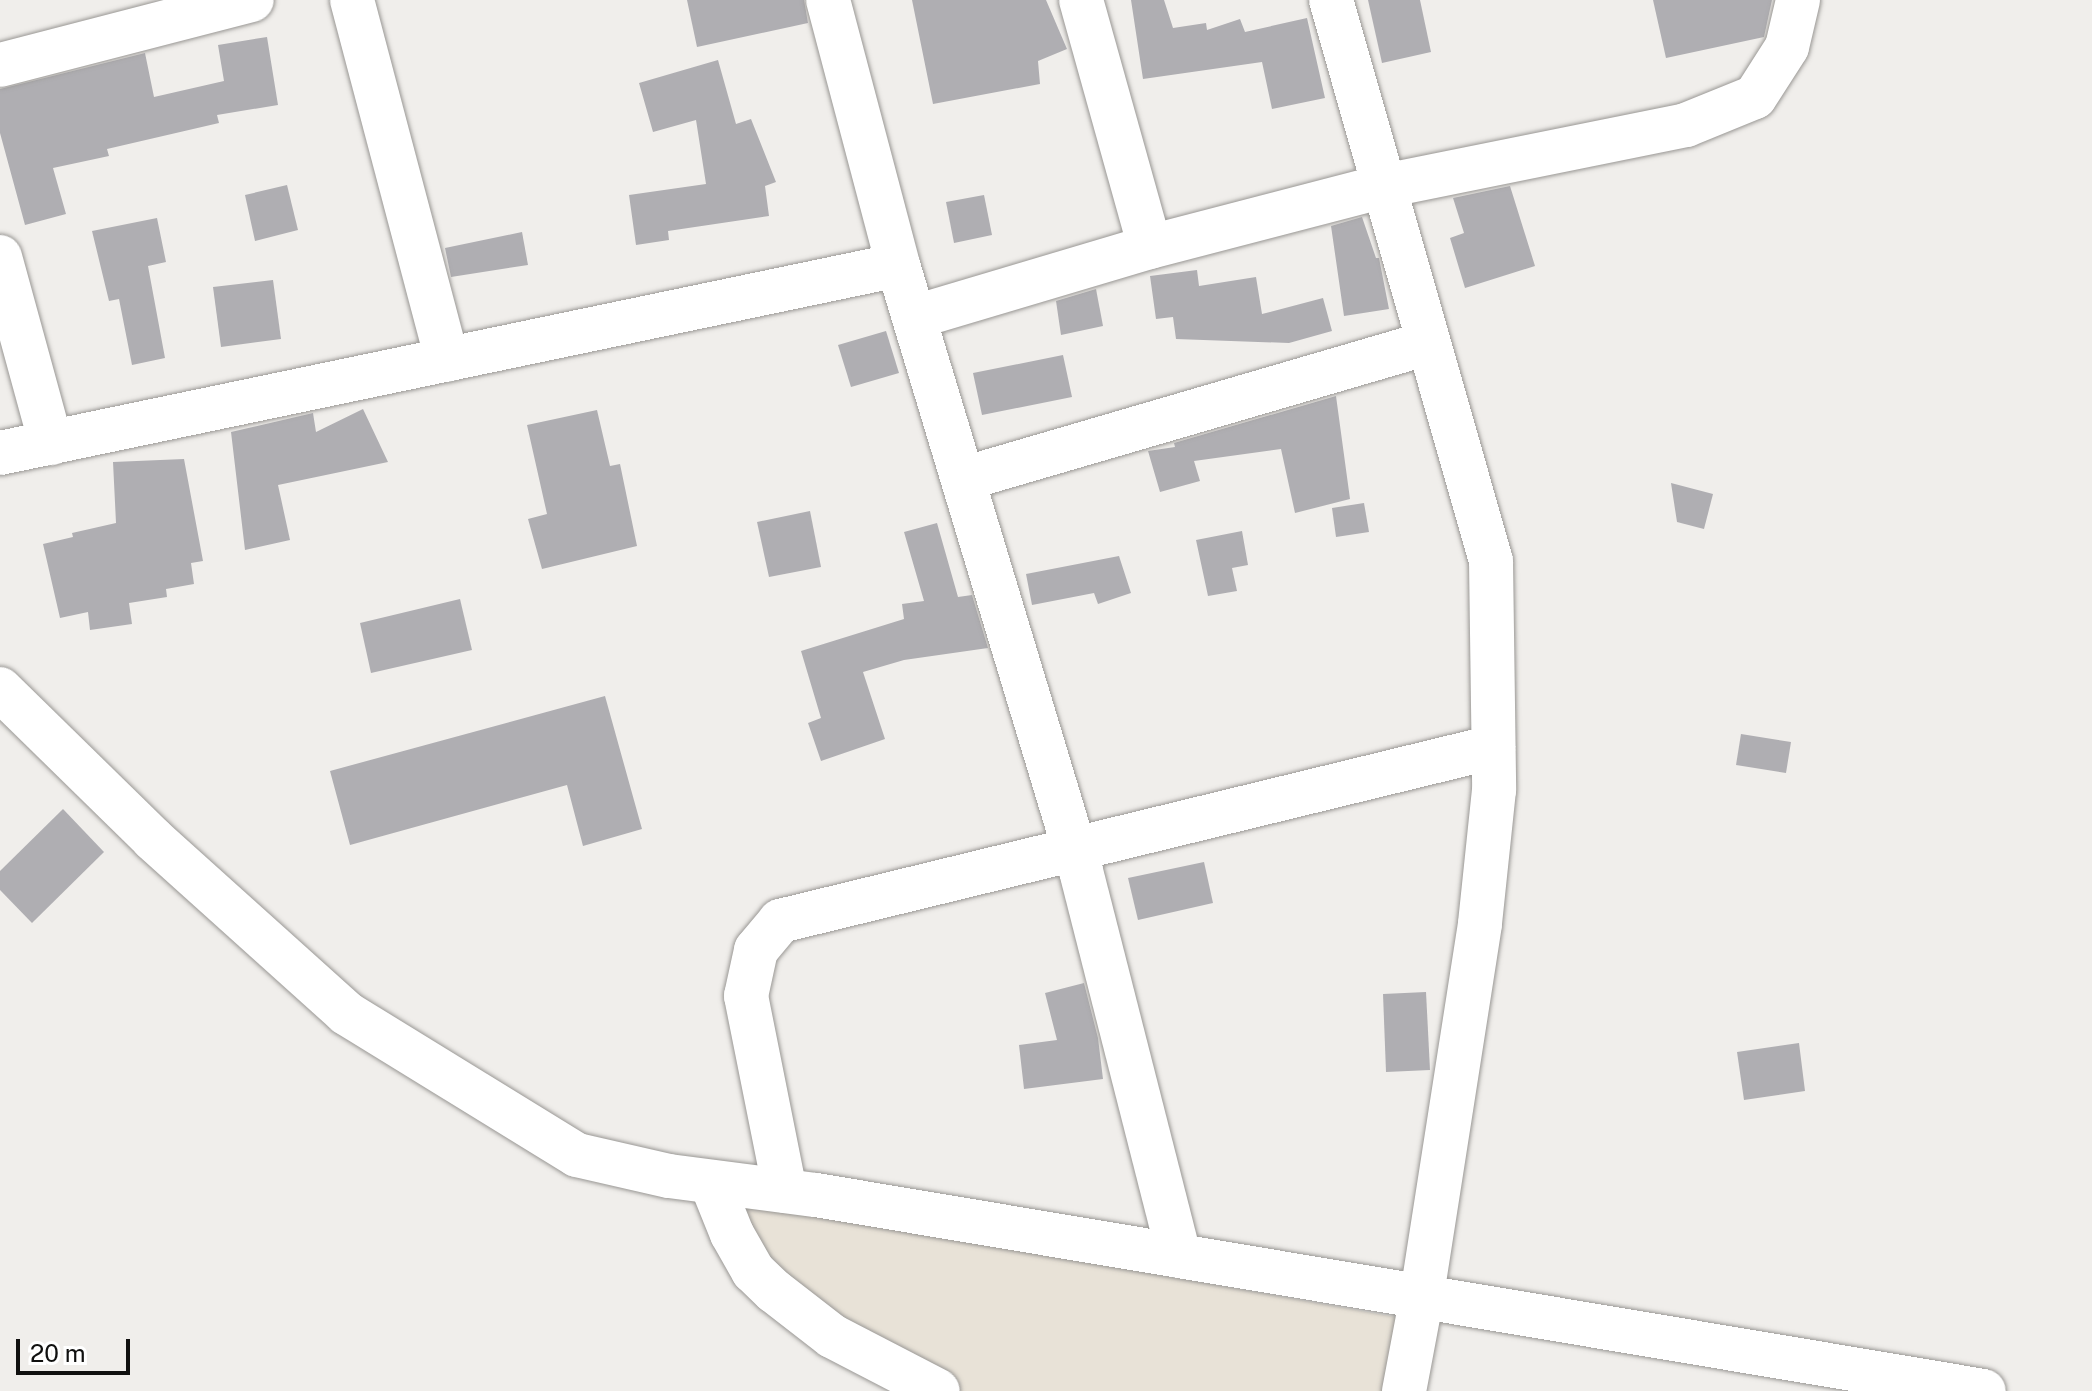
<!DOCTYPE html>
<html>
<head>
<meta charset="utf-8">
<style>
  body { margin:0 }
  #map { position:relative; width:2092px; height:1391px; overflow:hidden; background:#f0eeeb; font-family:"Public Sans",sans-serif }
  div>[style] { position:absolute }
  .built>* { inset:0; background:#e8e2d7 }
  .building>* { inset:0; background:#afaeb2 }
  .roads { filter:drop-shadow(0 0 2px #999794) drop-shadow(0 0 2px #999794) }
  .minor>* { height:44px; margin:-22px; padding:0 22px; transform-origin:22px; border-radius:22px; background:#fff }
  .secondary>* { height:44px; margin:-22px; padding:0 22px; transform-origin:22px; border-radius:22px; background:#fff }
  span { translate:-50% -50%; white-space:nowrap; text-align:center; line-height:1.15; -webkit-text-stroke:7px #fff; paint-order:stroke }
  .scale { position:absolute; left:16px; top:1339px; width:114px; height:36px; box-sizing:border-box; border:4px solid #10100f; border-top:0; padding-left:10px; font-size:24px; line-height:28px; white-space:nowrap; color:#10100f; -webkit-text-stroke:6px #fff; paint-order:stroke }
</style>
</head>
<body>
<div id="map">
  <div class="built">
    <i style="clip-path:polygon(726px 1198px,1435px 1324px,1420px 1391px,956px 1391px,761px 1270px)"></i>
  </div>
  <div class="building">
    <i style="clip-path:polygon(687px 0,804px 0,808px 23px,697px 47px)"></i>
    <i style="clip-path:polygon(912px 0,1046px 0,1067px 49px,1038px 61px,1040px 84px,933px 104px)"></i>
    <i style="clip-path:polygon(1131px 0,1164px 0,1173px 28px,1206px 23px,1207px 30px,1240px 19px,1245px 32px,1307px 18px,1325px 98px,1272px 109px,1262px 62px,1143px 79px)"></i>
    <i style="clip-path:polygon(1368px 0,1420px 0,1431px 52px,1382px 63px)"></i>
    <i style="clip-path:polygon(1653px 0,1772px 0,1764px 37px,1666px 58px)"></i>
    <i style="clip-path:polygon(267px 37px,278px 105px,217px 115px,219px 123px,107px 149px,109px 156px,53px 168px,66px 214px,25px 225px,0 133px,0 89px,145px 53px,154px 97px,224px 81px,218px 45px)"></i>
    <i style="clip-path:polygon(718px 60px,736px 124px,751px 119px,776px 182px,765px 186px,769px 216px,668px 231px,669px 240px,636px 245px,629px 195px,706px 184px,696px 120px,653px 132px,639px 83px)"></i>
    <i style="clip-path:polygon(287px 185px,298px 230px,255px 241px,245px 195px)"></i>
    <i style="clip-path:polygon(1510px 186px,1535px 266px,1465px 288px,1450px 238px,1464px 233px,1453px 198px)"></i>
    <i style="clip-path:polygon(984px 195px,992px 235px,954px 243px,946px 202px)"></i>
    <i style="clip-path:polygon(1362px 217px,1376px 258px,1379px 258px,1389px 309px,1344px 316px,1331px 226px)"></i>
    <i style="clip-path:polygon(157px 218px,166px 262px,148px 266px,165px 358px,132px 365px,119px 299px,109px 301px,92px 231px)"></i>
    <i style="clip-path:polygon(522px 232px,528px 265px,451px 277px,445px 248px)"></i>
    <i style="clip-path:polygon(1197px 270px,1199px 286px,1256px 277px,1262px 314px,1323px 298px,1332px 331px,1289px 343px,1176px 339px,1173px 317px,1156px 319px,1150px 276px)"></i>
    <i style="clip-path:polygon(273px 280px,281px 339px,221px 347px,213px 287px)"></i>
    <i style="clip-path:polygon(1096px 289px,1103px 326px,1061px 335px,1056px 301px)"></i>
    <i style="clip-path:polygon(886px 331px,899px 373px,851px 387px,838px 345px)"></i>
    <i style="clip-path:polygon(1063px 355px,1072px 397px,982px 415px,973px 373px)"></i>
    <i style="clip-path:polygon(1336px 396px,1350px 499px,1295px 513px,1281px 449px,1194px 461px,1200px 481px,1160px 492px,1148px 451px,1175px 447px,1174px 443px)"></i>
    <i style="clip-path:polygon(363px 409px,388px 462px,278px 485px,290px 540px,245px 550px,231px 432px,313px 413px,316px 432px)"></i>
    <i style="clip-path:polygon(597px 410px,610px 466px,620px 464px,637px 546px,542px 569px,528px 519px,547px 514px,527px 425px)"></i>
    <i style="clip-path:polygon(184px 459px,203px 561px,191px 563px,194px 584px,166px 589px,167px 597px,129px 603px,132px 624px,90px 630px,88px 612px,60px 618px,43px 544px,73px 537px,72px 533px,116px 523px,113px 462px)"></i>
    <i style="clip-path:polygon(1671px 483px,1713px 494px,1704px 529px,1677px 522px)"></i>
    <i style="clip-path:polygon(1364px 503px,1369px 532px,1336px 537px,1332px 508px)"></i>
    <i style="clip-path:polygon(810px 511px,821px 567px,769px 577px,757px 522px)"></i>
    <i style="clip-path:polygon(937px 523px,958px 597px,972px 595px,988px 648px,904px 660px,863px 672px,885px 739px,821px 761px,808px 723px,821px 718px,801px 651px,904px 619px,902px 604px,924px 601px,904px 532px)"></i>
    <i style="clip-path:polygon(1242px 531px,1248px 565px,1232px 568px,1237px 591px,1208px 596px,1196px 540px)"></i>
    <i style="clip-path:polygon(1119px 556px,1131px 593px,1098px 604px,1094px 593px,1032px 605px,1026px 574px)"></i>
    <i style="clip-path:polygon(460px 599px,472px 650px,371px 673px,360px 623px)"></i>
    <i style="clip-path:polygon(605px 696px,642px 829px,583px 846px,567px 785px,350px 845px,330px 771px)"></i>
    <i style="clip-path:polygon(1741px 734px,1791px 742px,1786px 773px,1736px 765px)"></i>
    <i style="clip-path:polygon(63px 809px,104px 852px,32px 923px,0 890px,0 871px)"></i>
    <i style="clip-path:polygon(1204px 862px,1213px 903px,1138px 920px,1128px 878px)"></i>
    <i style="clip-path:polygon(1084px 983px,1098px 1038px,1103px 1079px,1024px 1089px,1019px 1045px,1057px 1040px,1045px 993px)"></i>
    <i style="clip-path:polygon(1426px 992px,1430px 1070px,1386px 1072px,1383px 994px)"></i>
    <i style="clip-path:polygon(1799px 1043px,1805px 1091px,1744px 1100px,1737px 1052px)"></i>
  </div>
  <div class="roads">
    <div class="minor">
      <i style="left:352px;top:0;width:372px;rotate:75.2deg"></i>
      <i style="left:828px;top:0;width:274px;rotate:75.2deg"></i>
      <i style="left:898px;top:265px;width:633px;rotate:73.2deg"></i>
      <i style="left:1081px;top:871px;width:397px;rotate:75.7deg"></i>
      <i style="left:1081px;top:0;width:256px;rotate:74.4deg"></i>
      <i style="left:1331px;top:0;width:583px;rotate:74.08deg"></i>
      <i style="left:1491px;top:561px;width:229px;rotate:89.2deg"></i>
      <i style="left:1494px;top:790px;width:135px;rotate:96deg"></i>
      <i style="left:1480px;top:924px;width:376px;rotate:98.9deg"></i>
      <i style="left:1422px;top:1296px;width:97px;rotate:100.7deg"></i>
      <i style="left:0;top:65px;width:260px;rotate:-14.5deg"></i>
      <i style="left:0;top:257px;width:193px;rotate:74.7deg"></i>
      <i style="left:915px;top:317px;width:245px;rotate:-16.6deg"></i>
      <i style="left:1150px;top:247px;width:242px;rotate:-14.6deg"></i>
      <i style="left:1384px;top:186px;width:308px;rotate:-11.4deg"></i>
      <i style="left:1686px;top:125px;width:74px;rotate:-22.1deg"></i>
      <i style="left:1755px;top:97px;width:59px;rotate:-57.4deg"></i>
      <i style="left:1787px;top:47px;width:48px;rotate:-76.8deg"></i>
      <i style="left:0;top:453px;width:917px;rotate:-11.82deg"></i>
      <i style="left:963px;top:479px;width:485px;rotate:-16.3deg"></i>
      <i style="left:711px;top:1182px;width:56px;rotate:68deg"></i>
      <i style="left:732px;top:1234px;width:43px;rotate:60.4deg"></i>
      <i style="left:753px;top:1271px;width:29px;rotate:44deg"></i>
      <i style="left:774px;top:1291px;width:73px;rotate:37.8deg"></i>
      <i style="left:832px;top:1336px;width:119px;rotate:27.4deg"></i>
      <i style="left:785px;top:1191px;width:199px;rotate:-101.3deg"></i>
      <i style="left:746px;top:996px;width:47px;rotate:-77.7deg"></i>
      <i style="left:756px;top:950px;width:38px;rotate:-50deg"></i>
      <i style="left:780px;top:921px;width:734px;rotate:-13.71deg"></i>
    </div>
    <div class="secondary">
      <i style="left:0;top:689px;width:214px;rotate:44.4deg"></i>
      <i style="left:153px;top:839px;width:260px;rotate:42deg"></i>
      <i style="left:346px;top:1013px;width:271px;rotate:31.6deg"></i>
      <i style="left:577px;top:1155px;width:94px;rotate:12.9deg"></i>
      <i style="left:669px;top:1176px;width:148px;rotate:7.4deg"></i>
      <i style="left:816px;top:1195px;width:1184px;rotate:9.53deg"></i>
    </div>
  </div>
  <div class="scale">20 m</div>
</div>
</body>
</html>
